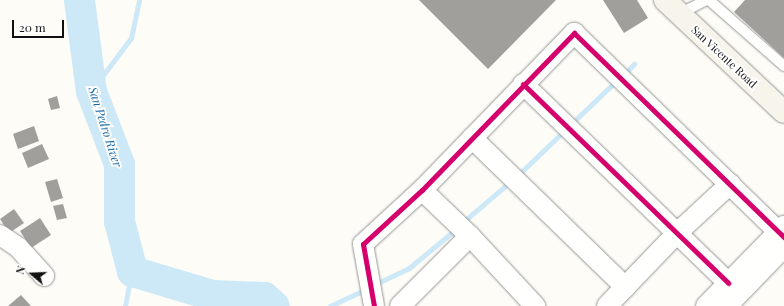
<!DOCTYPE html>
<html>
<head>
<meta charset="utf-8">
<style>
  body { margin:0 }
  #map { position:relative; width:784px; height:306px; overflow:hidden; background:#fdfcf7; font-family:"Playfair Display",serif }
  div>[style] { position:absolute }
  .stream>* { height:5px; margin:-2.5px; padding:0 2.5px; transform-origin:2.5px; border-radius:2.5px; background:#cde8f7 }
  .river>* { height:31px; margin:-15.5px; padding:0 15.5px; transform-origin:15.5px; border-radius:15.5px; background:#cde8f7 }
  .building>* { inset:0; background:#a19f9c }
  .roads { filter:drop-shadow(0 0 1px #979795) drop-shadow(0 0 1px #979795) }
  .lane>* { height:10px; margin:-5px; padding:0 5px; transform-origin:5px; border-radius:5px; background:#fffffe }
  .street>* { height:20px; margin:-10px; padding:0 10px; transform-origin:10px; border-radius:10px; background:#fffffe }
  .secondary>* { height:22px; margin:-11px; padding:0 11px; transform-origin:11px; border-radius:11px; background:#f6f4eb }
  .cycleway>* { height:5px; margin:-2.5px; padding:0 2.5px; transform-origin:2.5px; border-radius:2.5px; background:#d6006c }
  span { translate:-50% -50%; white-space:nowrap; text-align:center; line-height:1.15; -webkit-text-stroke:4px #fff; paint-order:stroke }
  .street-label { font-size:11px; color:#111 }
  .water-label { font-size:12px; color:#1768a6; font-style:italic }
  .north { position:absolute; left:12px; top:254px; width:40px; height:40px; -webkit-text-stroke:3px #fff; paint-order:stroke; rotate:289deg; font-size:11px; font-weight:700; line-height:16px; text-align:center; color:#111 }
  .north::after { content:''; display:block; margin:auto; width:14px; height:18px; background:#111; clip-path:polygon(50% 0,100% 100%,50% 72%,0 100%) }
  .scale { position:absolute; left:12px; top:20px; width:52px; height:18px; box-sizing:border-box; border:2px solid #111; border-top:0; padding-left:5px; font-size:12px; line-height:14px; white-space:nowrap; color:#111; -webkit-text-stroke:3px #fff; paint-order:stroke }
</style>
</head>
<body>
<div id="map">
  <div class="stream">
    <i style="left:623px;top:75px;width:16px;rotate:-45deg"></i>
    <i style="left:91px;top:91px;width:66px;rotate:-53deg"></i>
    <i style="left:131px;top:38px;width:39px;rotate:-78deg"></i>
    <i style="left:571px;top:124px;width:64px;rotate:-43.7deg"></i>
    <i style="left:517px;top:176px;width:66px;rotate:-43.8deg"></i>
    <i style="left:463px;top:222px;width:63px;rotate:-40.5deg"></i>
    <i style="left:375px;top:284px;width:38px;rotate:-25deg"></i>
    <i style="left:409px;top:268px;width:62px;rotate:-39.8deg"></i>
    <i style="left:125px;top:306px;width:36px;rotate:-79deg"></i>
    <i style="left:330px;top:306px;width:40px;rotate:-25deg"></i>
  </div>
  <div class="river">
    <i style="left:79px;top:0;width:92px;rotate:82.5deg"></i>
    <i style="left:91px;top:91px;width:78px;rotate:69deg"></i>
    <i style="left:119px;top:164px;width:57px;rotate:90deg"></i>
    <i style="left:119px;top:221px;width:52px;rotate:75.4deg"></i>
    <i style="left:132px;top:271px;width:84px;rotate:16.7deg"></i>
    <i style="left:212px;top:295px;width:52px;rotate:2.2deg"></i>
    <i style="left:264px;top:297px;width:13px;rotate:42deg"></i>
  </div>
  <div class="building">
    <i style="clip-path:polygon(419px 0,556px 0,488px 69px)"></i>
    <i style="clip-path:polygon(603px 0,637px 0,648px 18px,624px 33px)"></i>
    <i style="clip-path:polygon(745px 0,784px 0,784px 58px,734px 12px)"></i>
    <i style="clip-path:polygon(57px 96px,60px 108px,51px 110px,48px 99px)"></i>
    <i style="clip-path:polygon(34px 126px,39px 141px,18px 149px,13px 134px)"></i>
    <i style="clip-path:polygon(42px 144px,49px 159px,28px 168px,22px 153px)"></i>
    <i style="clip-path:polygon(57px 179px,63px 198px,51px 202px,45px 182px)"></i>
    <i style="clip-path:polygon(63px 204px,67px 218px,57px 220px,53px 206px)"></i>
    <i style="clip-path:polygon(14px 209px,24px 223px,9px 233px,0 219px)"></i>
    <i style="clip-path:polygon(40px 218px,51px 235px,31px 248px,20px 231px)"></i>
    <i style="clip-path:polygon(21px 295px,31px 306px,8px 306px)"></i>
  </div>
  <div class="roads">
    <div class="lane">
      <i style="left:709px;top:0;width:100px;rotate:41.3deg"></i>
      <i style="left:679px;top:14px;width:30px;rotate:-27deg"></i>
    </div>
    <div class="street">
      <i style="left:523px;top:84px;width:286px;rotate:44.1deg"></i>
      <i style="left:472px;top:138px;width:214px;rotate:44.2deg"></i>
      <i style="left:422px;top:190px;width:66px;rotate:43.8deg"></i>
      <i style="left:470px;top:236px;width:96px;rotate:47.1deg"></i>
      <i style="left:0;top:235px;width:22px;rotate:34deg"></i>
      <i style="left:18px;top:247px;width:39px;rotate:48deg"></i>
      <i style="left:374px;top:306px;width:63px;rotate:-100.1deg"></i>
      <i style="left:363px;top:244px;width:80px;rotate:-42.5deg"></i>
      <i style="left:422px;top:190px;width:219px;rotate:-45.9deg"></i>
      <i style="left:574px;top:33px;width:293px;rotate:44.2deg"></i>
      <i style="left:400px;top:306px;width:99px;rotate:-45deg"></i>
      <i style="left:607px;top:306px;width:100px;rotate:-46.2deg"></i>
      <i style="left:676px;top:234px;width:74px;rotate:-42.8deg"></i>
      <i style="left:706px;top:306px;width:112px;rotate:-45.7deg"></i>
      <i style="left:727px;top:306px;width:82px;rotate:-46deg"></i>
    </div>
    <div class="secondary">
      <i style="left:665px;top:0;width:163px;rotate:43.3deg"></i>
    </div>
  </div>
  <div class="cycleway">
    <i style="left:523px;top:84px;width:286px;rotate:44.1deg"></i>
    <i style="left:374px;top:306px;width:63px;rotate:-100.1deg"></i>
    <i style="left:363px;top:244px;width:80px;rotate:-42.5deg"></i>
    <i style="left:422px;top:190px;width:219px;rotate:-45.9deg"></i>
    <i style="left:574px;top:33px;width:293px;rotate:44.2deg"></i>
  </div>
  <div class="street-label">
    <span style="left:724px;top:57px;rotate:43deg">San Vicente Road</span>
  </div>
  <div class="water-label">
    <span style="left:105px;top:127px;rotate:72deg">San Pedro River</span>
  </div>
  <div class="north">N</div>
  <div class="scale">20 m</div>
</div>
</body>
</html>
